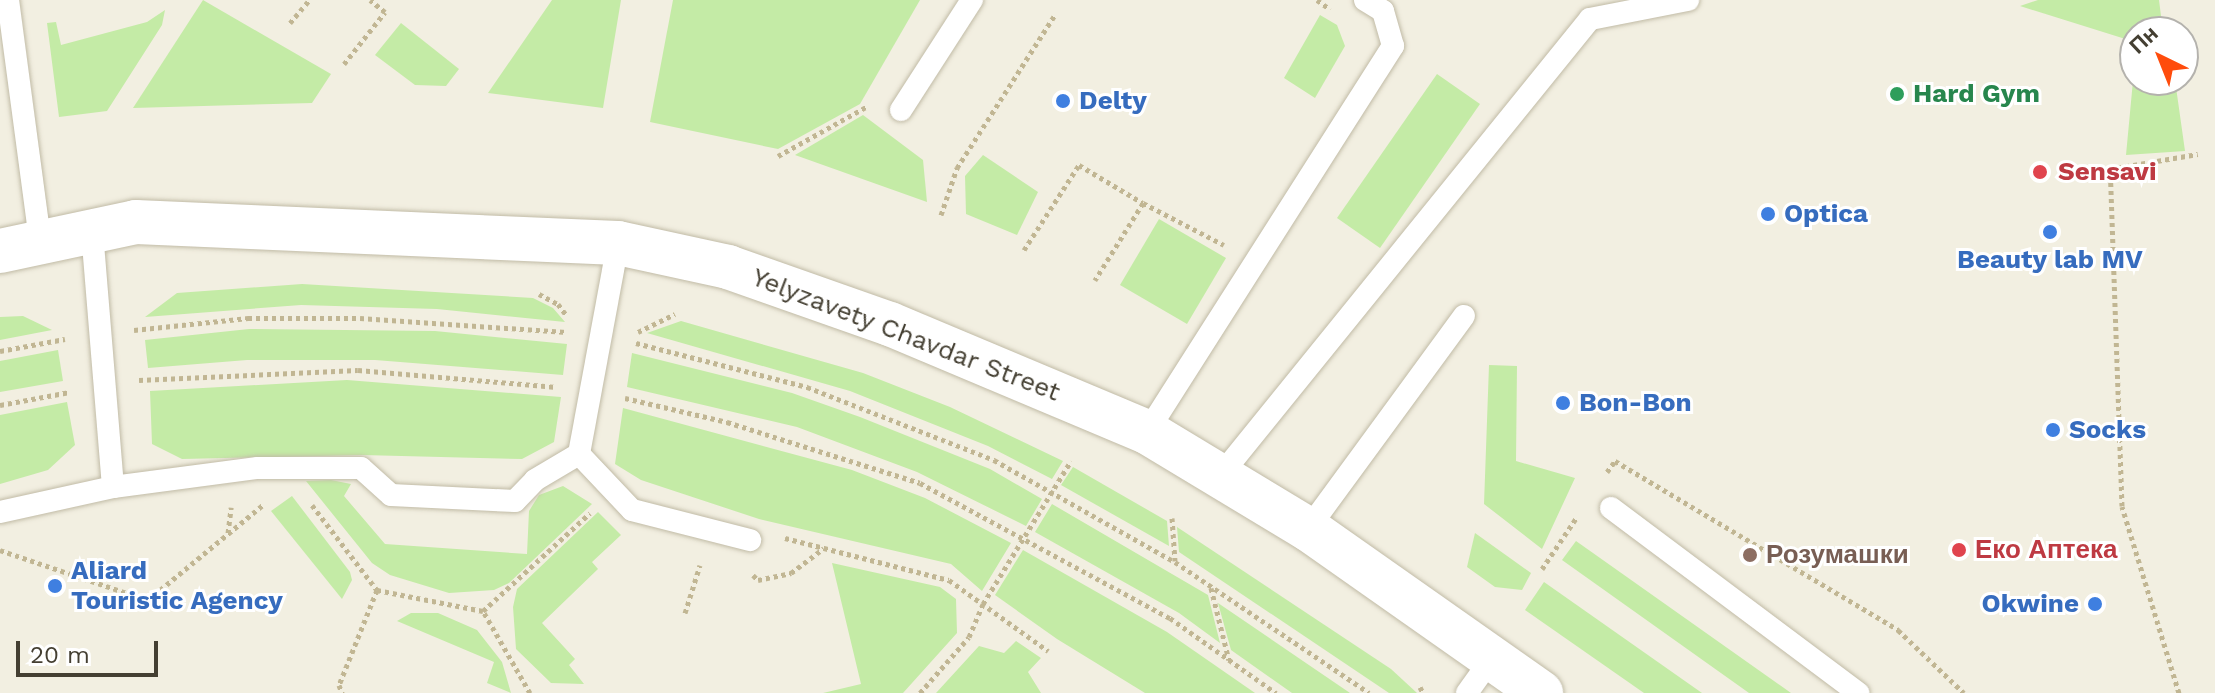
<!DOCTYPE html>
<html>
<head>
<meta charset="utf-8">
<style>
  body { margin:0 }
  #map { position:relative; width:2215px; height:693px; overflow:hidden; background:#f2efe1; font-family:"Work Sans",sans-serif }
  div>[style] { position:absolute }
  .green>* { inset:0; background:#c4eba6 }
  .path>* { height:5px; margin-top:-2.5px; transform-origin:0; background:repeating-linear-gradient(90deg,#c1b693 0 4px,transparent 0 8px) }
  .roads { filter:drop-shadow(0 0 2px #c1bba6) drop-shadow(0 0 2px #c1bba6) }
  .service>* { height:22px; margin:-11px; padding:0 11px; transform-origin:11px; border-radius:11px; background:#fff }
  .tertiary>* { height:44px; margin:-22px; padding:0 22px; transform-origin:22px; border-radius:22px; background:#fff }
  .dots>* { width:22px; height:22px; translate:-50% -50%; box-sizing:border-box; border:4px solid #fff; border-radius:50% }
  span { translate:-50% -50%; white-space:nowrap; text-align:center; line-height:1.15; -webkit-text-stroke:6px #fff; paint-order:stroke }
  .leisure-label { font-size:26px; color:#27864d; font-weight:700 }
  .left { translate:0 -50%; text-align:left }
  .shop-label { font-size:26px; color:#366cbe; font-weight:700 }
  .right { translate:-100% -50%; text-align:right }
  .health-label { font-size:26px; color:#be3a42; font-weight:700 }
  .street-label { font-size:26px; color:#443f32 }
  .education-label { font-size:26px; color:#785e54; font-weight:700 }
  .north { position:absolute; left:2119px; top:16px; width:80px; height:80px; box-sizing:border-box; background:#fff; border:2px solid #b4b2ad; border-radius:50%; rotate:317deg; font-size:22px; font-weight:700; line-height:32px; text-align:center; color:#443f32 }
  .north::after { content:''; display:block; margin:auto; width:28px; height:36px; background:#ff4c0c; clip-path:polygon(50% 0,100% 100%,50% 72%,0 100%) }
  .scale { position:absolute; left:16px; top:641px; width:142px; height:36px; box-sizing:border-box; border:4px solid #443f32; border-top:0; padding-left:10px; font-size:24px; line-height:28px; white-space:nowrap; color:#443f32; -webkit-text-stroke:6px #fff; paint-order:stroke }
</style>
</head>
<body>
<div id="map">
  <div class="green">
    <i style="clip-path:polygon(203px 0,331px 74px,312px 103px,133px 108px)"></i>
    <i style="clip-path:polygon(552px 0,621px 0,603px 108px,488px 93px)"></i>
    <i style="clip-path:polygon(673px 0,920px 0,860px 104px,778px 149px,650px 122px)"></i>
    <i style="clip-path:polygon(2038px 0,2159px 0,2163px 32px,2135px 32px,2135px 42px,2020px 6px)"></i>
    <i style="clip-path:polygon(165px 10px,162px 25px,107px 111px,59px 117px,47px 23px,56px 22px,61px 45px,147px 22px)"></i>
    <i style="clip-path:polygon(1320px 15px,1337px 25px,1345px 46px,1315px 98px,1284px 78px)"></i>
    <i style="clip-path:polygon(401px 23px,459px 69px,446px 86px,415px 85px,375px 55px)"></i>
    <i style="clip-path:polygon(2134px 70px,2135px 80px,2175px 80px,2185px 151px,2126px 155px)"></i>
    <i style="clip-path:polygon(1437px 74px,1480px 104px,1380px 248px,1337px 218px)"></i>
    <i style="clip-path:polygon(863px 115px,923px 160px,927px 202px,795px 155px)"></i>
    <i style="clip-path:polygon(983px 155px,1038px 192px,1017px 235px,966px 214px,965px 176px)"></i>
    <i style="clip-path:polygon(1159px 219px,1226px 258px,1187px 324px,1120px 285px)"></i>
    <i style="clip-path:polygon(302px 284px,533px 298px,553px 308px,565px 322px,437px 309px,301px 305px,145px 317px,177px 293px)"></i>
    <i style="clip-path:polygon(23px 316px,52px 330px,0 340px,0 317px)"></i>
    <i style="clip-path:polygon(681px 321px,863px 373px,950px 407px,1063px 461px,1052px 479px,988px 446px,850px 391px,647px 333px)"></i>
    <i style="clip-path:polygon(249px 329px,435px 331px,567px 344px,563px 375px,375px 360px,247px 360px,148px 368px,145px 340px)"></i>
    <i style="clip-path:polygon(58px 350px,63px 381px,0 392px,0 361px)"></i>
    <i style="clip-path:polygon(632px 353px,792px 393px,860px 417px,990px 469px,1042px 499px,1026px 526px,917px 472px,797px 427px,627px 387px)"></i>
    <i style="clip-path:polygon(1489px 365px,1517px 366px,1516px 461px,1575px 478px,1542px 549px,1484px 504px)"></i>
    <i style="clip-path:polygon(347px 380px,561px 397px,554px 442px,522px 459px,362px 455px,182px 459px,152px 444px,150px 391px)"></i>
    <i style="clip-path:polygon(67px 402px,75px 445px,48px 470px,0 484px,0 415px)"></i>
    <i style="clip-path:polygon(623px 408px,852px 470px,925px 498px,1011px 543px,982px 591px,951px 564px,759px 519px,641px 480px,615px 464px)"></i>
    <i style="clip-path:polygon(1073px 467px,1167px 521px,1169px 546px,1061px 485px)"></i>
    <i style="clip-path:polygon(331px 480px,351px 484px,344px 496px,385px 544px,527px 554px,529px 511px,539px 495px,563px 486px,592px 504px,509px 583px,494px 590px,449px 593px,390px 575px,372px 563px,306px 481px)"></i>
    <i style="clip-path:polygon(292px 496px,350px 572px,352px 580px,342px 599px,271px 511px)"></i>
    <i style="clip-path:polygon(1052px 504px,1208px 595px,1220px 643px,1179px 613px,1035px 532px)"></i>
    <i style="clip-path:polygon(598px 512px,621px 535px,592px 562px,598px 569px,542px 623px,575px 659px,569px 665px,584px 684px,551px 683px,516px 649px,513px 607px,517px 589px)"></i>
    <i style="clip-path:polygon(1177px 527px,1391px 669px,1417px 693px,1389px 693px,1179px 552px)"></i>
    <i style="clip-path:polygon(1475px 533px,1531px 573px,1522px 590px,1495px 587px,1467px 567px)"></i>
    <i style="clip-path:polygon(1576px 541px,1791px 693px,1749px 693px,1562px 560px)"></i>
    <i style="clip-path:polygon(1023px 550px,1167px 632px,1255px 693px,1145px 693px,1057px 639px,995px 595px)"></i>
    <i style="clip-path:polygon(832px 563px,940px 587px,956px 599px,957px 633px,903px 693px,823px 693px,861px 684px)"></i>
    <i style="clip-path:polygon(1544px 582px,1702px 693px,1644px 693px,1525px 610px)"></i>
    <i style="clip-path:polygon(1218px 603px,1350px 693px,1292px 693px,1231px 650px)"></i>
    <i style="clip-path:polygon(411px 613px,438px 613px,477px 630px,502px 662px,511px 693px,487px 683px,494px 662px,397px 621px)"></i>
    <i style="clip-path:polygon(1016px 641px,1041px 658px,1028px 672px,1041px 693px,936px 693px,979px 646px,1004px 653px)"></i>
  </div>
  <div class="path">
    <i style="left:1317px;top:0;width:16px;rotate:35deg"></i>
    <i style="left:290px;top:23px;width:30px;rotate:-50deg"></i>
    <i style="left:344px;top:64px;width:66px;rotate:-51.7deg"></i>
    <i style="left:385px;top:12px;width:19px;rotate:-141deg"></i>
    <i style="left:778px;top:156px;width:101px;rotate:-29.1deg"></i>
    <i style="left:1143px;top:203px;width:91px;rotate:27.4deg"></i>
    <i style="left:941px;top:215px;width:50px;rotate:-71.2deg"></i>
    <i style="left:957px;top:168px;width:182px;rotate:-57.4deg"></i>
    <i style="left:1024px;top:250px;width:101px;rotate:-57.1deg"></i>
    <i style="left:1079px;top:165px;width:74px;rotate:30.7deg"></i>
    <i style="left:1143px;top:203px;width:91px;rotate:121.9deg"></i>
    <i style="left:539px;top:294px;width:21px;rotate:28deg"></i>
    <i style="left:558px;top:304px;width:15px;rotate:53deg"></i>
    <i style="left:134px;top:330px;width:115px;rotate:-6deg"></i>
    <i style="left:248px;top:318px;width:112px"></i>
    <i style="left:360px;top:318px;width:207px;rotate:3.9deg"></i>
    <i style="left:638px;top:332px;width:41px;rotate:-25.9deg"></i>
    <i style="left:636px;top:343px;width:177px;rotate:14.4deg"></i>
    <i style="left:807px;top:387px;width:201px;rotate:21.3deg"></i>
    <i style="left:994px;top:460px;width:208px;rotate:29.4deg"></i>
    <i style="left:1175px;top:562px;width:234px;rotate:34deg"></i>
    <i style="left:0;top:351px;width:66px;rotate:-10.5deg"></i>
    <i style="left:139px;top:380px;width:219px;rotate:-2.6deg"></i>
    <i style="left:358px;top:370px;width:199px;rotate:4.9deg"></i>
    <i style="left:625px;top:398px;width:105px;rotate:13.2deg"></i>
    <i style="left:727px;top:422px;width:202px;rotate:17.5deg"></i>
    <i style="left:920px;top:483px;width:284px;rotate:28.4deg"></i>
    <i style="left:1170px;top:618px;width:130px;rotate:35.3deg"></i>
    <i style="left:0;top:405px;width:71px;rotate:-10.5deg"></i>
    <i style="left:1607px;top:472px;width:14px;rotate:-54deg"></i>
    <i style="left:1615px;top:461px;width:330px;rotate:30.8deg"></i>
    <i style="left:1898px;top:630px;width:91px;rotate:43.7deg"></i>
    <i style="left:312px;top:505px;width:107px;rotate:52.6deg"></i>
    <i style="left:377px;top:590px;width:102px;rotate:111.8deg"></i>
    <i style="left:339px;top:685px;width:9px;rotate:69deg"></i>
    <i style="left:1172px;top:518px;width:43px;rotate:86deg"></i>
    <i style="left:228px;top:533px;width:26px;rotate:-83deg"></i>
    <i style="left:785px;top:538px;width:169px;rotate:14.4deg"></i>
    <i style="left:949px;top:580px;width:122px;rotate:35.6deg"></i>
    <i style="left:0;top:550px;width:156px;rotate:18.7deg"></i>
    <i style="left:148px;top:600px;width:151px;rotate:-39.6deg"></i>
    <i style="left:1542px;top:569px;width:63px;rotate:-56.1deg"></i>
    <i style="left:753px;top:575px;width:7px;rotate:45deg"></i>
    <i style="left:758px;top:580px;width:34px;rotate:-12deg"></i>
    <i style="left:791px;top:573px;width:41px;rotate:-37.1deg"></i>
    <i style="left:1211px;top:588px;width:74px;rotate:76deg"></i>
    <i style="left:377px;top:590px;width:108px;rotate:11.2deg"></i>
    <i style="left:685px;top:613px;width:50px;rotate:-72.6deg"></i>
    <i style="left:1420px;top:687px;width:7px;rotate:63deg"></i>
    <i style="left:530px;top:693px;width:95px;rotate:-119.8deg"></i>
    <i style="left:483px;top:611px;width:145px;rotate:-42.5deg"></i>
    <i style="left:920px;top:693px;width:74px;rotate:-48.8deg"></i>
    <i style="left:969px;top:637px;width:36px;rotate:-67deg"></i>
    <i style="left:983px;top:604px;width:168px;rotate:-58.4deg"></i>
    <i style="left:2179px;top:693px;width:195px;rotate:-107deg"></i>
    <i style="left:2122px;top:506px;width:337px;rotate:-92deg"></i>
    <i style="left:2110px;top:169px;width:89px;rotate:-9.7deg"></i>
  </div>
  <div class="roads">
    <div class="service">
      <i style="left:8px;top:0;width:241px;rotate:82.4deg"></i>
      <i style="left:901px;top:110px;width:131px;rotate:-57.2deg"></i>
      <i style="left:1147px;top:432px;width:458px;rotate:-57.5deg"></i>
      <i style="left:1393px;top:46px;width:36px;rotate:-106deg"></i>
      <i style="left:1383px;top:11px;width:21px;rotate:-149deg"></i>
      <i style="left:579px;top:454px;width:77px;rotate:46.6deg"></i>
      <i style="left:632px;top:510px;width:122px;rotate:14.3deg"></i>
      <i style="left:1220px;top:476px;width:588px;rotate:-51.01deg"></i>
      <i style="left:1590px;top:19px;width:100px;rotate:-11deg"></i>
      <i style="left:113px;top:487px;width:146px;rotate:-7.5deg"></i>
      <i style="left:258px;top:468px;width:103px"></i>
      <i style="left:361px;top:468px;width:40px;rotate:42deg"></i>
      <i style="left:391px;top:495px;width:124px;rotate:2.8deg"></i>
      <i style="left:515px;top:501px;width:29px;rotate:-46deg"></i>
      <i style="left:535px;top:480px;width:51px;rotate:-30.6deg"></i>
      <i style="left:579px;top:454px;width:215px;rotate:-79.5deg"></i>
      <i style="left:1611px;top:508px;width:309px;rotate:36.8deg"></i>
      <i style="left:0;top:512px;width:116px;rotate:-12.5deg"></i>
      <i style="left:113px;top:487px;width:258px;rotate:-94.7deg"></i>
      <i style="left:1308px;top:529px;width:264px;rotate:-53.8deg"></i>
      <i style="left:1467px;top:693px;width:43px;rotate:-54.5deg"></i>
    </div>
    <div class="tertiary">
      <i style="left:0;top:251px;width:139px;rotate:-12deg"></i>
      <i style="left:136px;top:222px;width:482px;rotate:2.5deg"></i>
      <i style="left:618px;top:243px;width:113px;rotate:12.3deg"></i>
      <i style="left:728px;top:267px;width:172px;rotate:19.4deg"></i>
      <i style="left:890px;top:324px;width:279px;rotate:22.8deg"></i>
      <i style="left:1147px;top:432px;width:188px;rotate:31.1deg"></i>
      <i style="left:1308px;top:529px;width:285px;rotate:35.1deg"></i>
    </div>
  </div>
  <div class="dots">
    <i style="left:1897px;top:94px;background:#2e9e5b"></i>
    <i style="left:1063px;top:101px;background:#3f7fe0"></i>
    <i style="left:2040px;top:172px;background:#e0444e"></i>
    <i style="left:1768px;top:214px;background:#3f7fe0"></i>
    <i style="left:2050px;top:232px;background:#3f7fe0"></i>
    <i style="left:1563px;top:403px;background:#3f7fe0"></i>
    <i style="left:2053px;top:430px;background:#3f7fe0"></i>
    <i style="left:1959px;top:550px;background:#e0444e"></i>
    <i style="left:1750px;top:555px;background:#8d6e63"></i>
    <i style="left:55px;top:586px;background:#3f7fe0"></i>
    <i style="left:2095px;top:604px;background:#3f7fe0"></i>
  </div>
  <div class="leisure-label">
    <span class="left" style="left:1913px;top:94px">Hard Gym</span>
  </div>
  <div class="shop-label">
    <span class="left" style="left:1079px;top:101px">Delty</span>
    <span class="left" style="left:1784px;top:214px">Optica</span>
    <span style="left:2050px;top:260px">Beauty lab MV</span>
    <span class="left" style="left:1579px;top:403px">Bon-Bon</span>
    <span class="left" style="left:2069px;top:430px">Socks</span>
    <span class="left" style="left:71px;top:586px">Aliard<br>Touristic Agency</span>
    <span class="right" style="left:2079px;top:604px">Okwine</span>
  </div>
  <div class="health-label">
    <span class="left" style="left:2058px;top:172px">Sensavi</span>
    <span class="left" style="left:1975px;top:550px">Еко Аптека</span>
  </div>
  <div class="street-label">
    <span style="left:906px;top:335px;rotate:21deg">Yelyzavety Chavdar Street</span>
  </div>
  <div class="education-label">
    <span class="left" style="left:1766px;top:555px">Розумашки</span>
  </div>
  <div class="north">Пн</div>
  <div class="scale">20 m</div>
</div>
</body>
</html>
